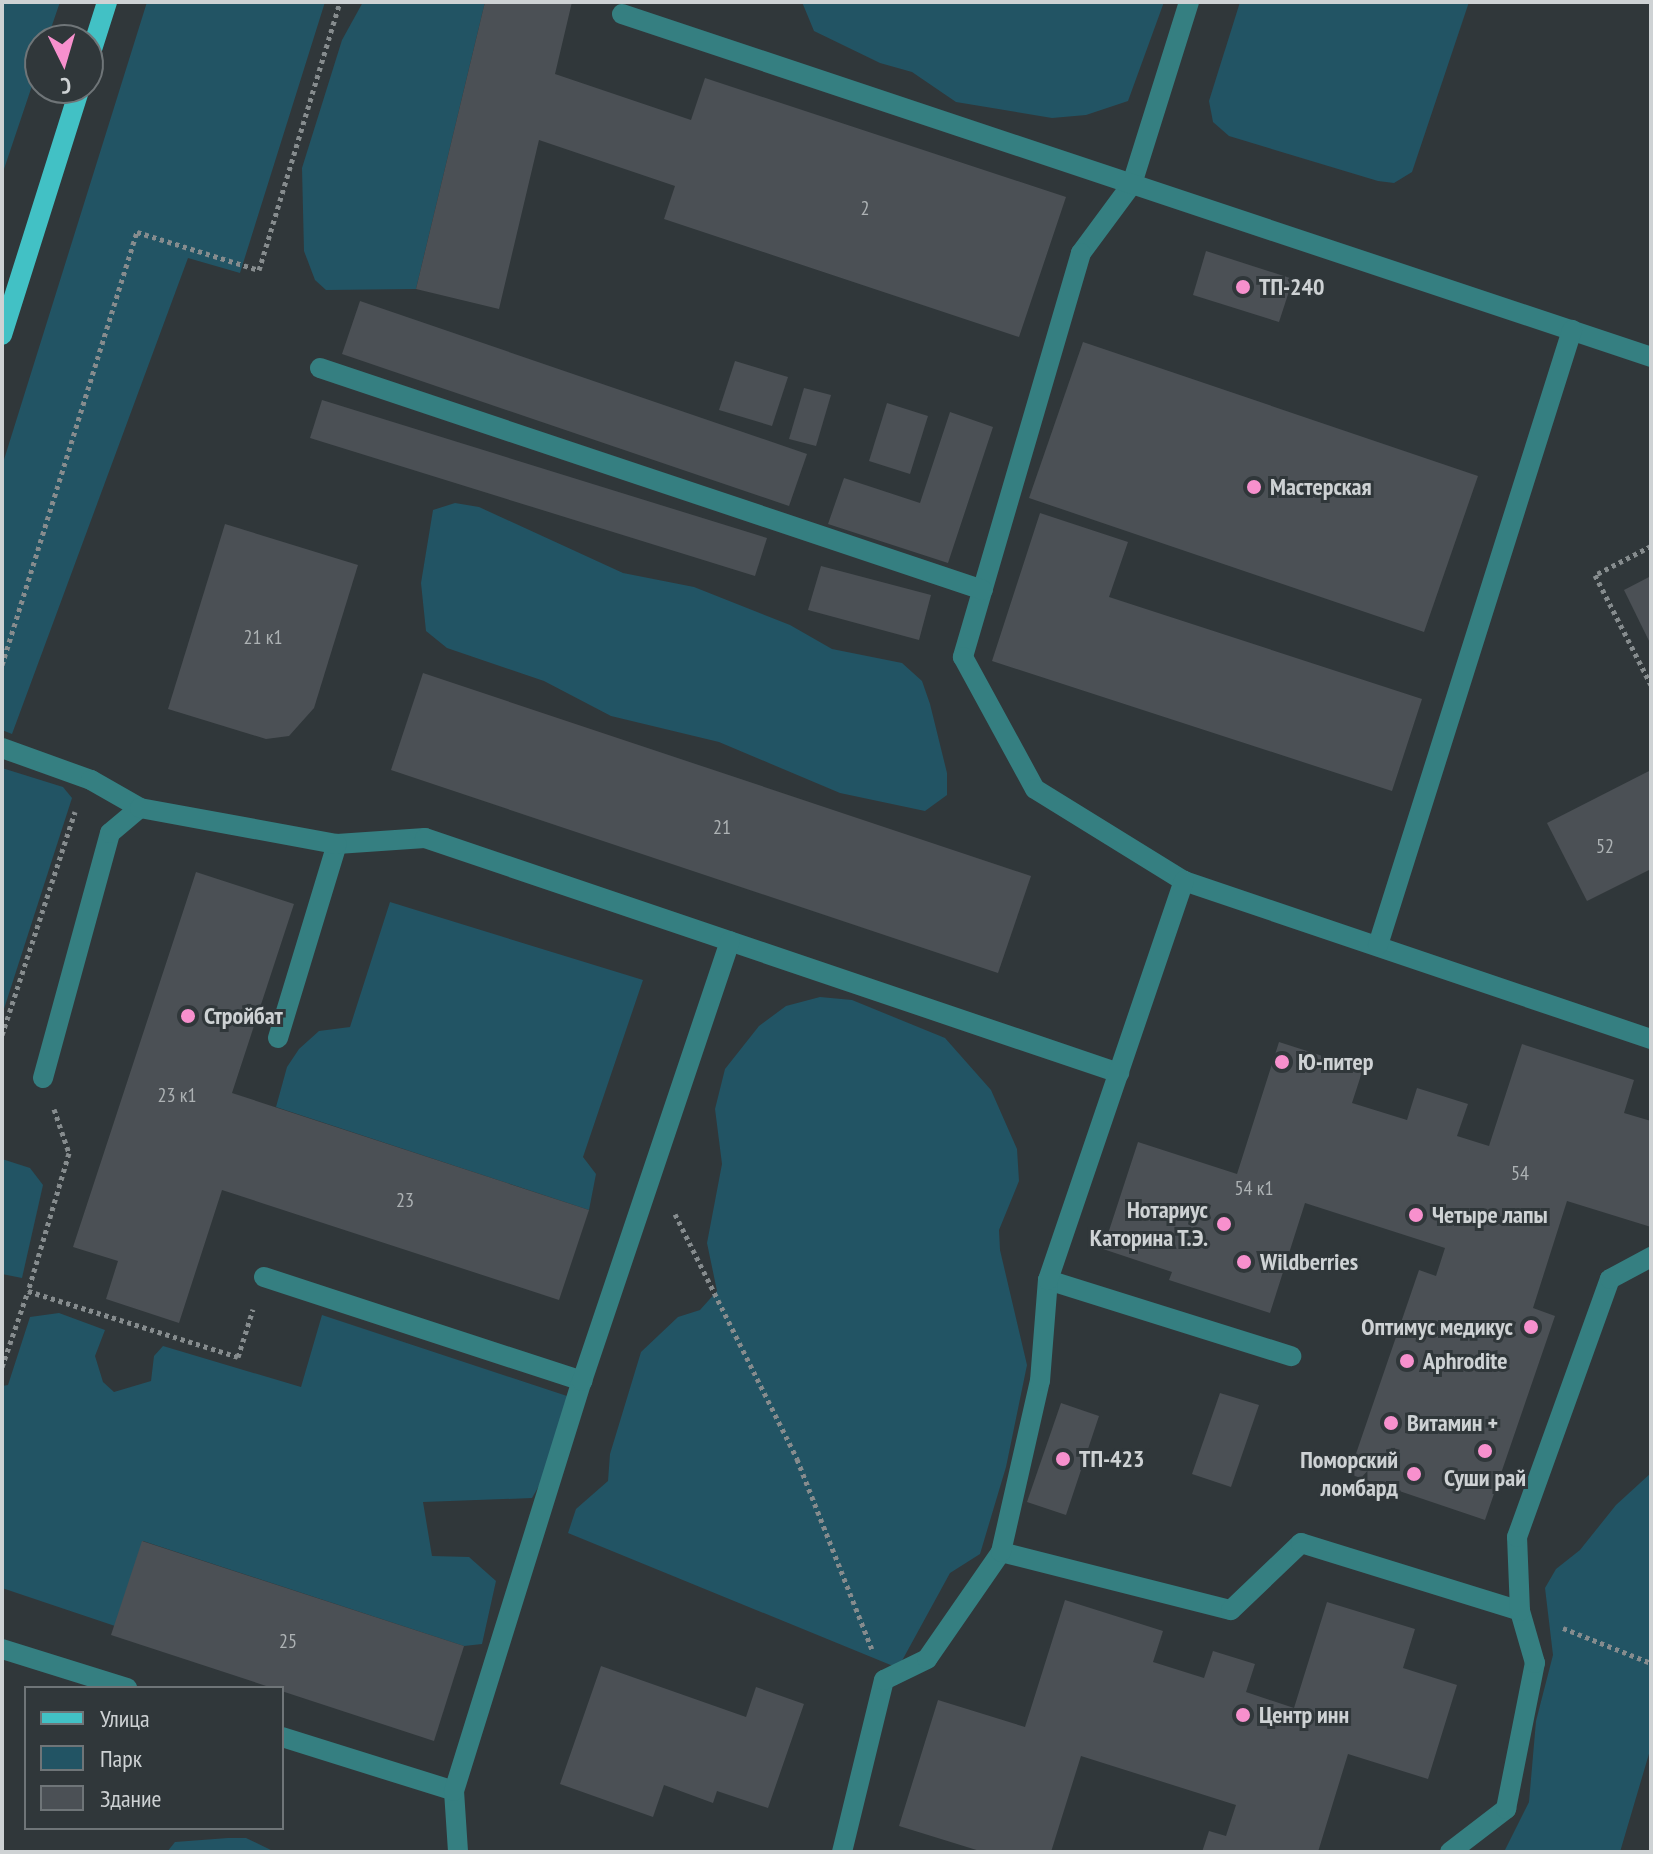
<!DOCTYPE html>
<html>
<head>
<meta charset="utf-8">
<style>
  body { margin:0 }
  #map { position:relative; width:1653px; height:1854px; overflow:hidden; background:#30373a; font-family:"PT Sans Narrow",sans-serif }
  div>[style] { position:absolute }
  .green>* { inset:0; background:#225464 }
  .building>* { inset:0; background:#4b5055 }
  .path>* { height:5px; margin-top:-2.5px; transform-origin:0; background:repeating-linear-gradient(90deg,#868c8e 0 4px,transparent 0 8px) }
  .minor>* { height:20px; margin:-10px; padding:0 10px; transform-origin:10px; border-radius:10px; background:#357f81 }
  .major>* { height:20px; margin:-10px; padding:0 10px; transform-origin:10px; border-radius:10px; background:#42c1c5 }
  .dots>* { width:22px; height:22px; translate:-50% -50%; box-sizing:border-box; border:4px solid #30373a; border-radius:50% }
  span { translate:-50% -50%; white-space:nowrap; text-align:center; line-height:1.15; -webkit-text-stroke:6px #30373a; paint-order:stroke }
  .number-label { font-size:20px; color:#adb2b4 }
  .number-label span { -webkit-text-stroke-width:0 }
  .poi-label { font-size:24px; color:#ced2d4; font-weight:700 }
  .left { translate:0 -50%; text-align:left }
  .right { translate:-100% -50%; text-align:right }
  .frame { position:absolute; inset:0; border:4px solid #ced2d4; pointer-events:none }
  .legend { position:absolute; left:24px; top:1686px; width:260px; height:144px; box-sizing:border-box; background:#30373a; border:2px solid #6f7578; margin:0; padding:10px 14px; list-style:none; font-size:24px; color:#ced2d4 }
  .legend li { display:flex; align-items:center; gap:16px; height:40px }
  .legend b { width:40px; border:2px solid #6f7578 }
  .north { position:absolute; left:24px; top:24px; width:80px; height:80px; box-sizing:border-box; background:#30373a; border:2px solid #6f7578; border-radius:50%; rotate:175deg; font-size:22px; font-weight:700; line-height:32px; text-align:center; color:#ced2d4 }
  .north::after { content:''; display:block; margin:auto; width:28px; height:36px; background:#f790cd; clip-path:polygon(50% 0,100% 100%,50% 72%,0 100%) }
</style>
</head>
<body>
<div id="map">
  <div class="green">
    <i style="clip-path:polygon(2px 2px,60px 2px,47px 40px,40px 40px,40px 62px,2px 175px)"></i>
    <i style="clip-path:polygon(147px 2px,325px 2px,240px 273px,188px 258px,12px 734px,2px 730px,2px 466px)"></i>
    <i style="clip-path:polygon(363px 2px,485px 2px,416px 289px,326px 290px,315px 280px,304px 251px,302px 168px,342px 40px)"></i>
    <i style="clip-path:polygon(802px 2px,1164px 2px,1128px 101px,1086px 115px,1052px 118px,956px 102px,912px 72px,880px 63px,814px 31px)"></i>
    <i style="clip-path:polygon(1240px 2px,1469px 2px,1412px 172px,1394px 183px,1378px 181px,1229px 136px,1213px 122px,1209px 101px)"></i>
    <i style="clip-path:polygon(455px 503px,479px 507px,623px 573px,694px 587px,790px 625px,832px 649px,902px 663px,922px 681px,930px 704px,947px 773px,947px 795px,925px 811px,840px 793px,719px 742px,611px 716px,544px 681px,447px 648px,426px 631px,421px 583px,433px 510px)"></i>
    <i style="clip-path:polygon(2px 768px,63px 787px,72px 798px,2px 1015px)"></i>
    <i style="clip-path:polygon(390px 902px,643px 980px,583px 1157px,596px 1174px,589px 1210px,276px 1107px,287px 1067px,299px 1049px,319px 1031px,350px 1027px)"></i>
    <i style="clip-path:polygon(820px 997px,852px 1000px,945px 1038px,991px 1090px,1017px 1149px,1019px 1181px,999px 1230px,1000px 1250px,1027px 1365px,1006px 1467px,980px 1554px,950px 1573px,898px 1668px,568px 1533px,576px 1509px,608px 1481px,610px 1454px,641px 1352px,678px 1317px,700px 1310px,717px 1291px,707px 1243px,722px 1164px,715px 1109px,725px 1069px,759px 1026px,786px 1006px)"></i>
    <i style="clip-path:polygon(2px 1159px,30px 1168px,43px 1185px,22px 1278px,2px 1274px)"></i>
    <i style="clip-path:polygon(59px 1313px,105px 1330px,95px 1356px,103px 1382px,114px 1392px,151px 1381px,154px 1356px,163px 1346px,301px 1387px,322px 1315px,567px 1396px,544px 1477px,532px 1498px,423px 1502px,432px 1556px,469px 1557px,496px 1581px,482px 1644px,464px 1646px,143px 1541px,115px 1626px,2px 1588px,2px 1386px,8px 1385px,30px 1317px)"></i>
    <i style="clip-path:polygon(1651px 1473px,1651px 1747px,1620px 1852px,1504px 1852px,1529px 1802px,1536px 1721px,1553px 1655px,1545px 1588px,1556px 1569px,1580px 1550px,1616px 1505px)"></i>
    <i style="clip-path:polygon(228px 1838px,246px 1838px,275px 1852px,167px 1852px,175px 1842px)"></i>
  </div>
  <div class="building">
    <i style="clip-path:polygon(485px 2px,572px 2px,555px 74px,691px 120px,705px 78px,1066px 197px,1019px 337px,664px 219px,675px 186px,539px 140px,499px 309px,416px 289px)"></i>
    <i style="clip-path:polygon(1206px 251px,1293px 279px,1279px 322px,1193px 295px)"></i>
    <i style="clip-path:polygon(360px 301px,807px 454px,789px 506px,342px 354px)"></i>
    <i style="clip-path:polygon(1083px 342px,1478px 476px,1424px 632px,1029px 498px)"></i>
    <i style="clip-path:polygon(735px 361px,788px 377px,772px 426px,719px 410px)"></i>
    <i style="clip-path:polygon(804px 388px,831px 395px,816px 446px,789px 439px)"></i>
    <i style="clip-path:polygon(322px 400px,767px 538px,755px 576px,310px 438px)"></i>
    <i style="clip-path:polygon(887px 403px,928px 416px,910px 474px,869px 461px)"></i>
    <i style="clip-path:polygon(950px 412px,993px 427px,948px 563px,828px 524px,844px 478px,920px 503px)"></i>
    <i style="clip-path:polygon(1040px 513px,1128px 542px,1109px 597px,1422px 699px,1392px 791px,992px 661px)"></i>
    <i style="clip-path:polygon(225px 524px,358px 565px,314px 708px,289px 736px,266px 739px,168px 709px)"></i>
    <i style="clip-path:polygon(821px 566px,931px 595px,919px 640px,808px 610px)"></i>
    <i style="clip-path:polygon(1651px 576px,1651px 645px,1624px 590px)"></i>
    <i style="clip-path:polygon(423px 673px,1031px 876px,998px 973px,391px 770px)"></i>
    <i style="clip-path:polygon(1651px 770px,1651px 869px,1587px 901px,1547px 823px)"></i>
    <i style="clip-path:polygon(196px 872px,294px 904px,232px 1093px,589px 1210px,559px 1300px,222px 1190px,179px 1323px,106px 1299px,118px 1261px,73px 1247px)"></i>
    <i style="clip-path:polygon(1279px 1042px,1363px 1069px,1352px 1103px,1407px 1120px,1417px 1088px,1468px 1104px,1457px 1136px,1489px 1146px,1522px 1044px,1634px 1080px,1624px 1113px,1651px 1121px,1651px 1227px,1567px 1201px,1533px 1308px,1555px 1316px,1485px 1520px,1349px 1474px,1419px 1270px,1436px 1276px,1445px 1248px,1305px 1203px,1270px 1313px,1169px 1280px,1172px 1272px,1103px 1249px,1138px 1142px,1237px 1174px)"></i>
    <i style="clip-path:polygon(1220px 1393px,1259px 1405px,1231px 1487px,1192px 1474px)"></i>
    <i style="clip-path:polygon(1061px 1403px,1099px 1416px,1066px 1515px,1027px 1502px)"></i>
    <i style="clip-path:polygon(142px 1541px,464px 1646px,434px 1741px,111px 1635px)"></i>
    <i style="clip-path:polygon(1065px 1600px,1163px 1631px,1153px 1662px,1204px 1678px,1213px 1651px,1255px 1664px,1246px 1692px,1294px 1708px,1327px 1602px,1415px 1629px,1403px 1668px,1457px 1685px,1428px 1779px,1348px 1754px,1318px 1852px,1202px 1852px,1209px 1831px,1226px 1836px,1236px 1805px,1081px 1756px,1051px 1852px,983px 1852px,899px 1826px,938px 1700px,1025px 1727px)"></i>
    <i style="clip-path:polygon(601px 1666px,746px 1717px,756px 1687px,804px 1704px,768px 1808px,717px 1791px,713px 1803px,664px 1785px,653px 1817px,560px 1784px)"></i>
  </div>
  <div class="path">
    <i style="left:1651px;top:546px;width:63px;rotate:152.6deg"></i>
    <i style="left:1595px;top:575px;width:123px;rotate:63deg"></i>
    <i style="left:2px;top:665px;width:454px;rotate:-72.7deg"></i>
    <i style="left:137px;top:232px;width:128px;rotate:17.3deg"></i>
    <i style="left:259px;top:270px;width:280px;rotate:-73.2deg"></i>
    <i style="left:2px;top:1035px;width:235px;rotate:-71.9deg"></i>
    <i style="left:54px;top:1109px;width:46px;rotate:71.2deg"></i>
    <i style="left:69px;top:1153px;width:144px;rotate:106.5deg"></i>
    <i style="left:28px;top:1291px;width:220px;rotate:17.4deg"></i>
    <i style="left:238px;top:1357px;width:50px;rotate:-72.6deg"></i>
    <i style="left:675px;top:1214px;width:274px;rotate:63.5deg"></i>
    <i style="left:797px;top:1459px;width:204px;rotate:68.5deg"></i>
    <i style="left:2px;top:1367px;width:80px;rotate:-71.1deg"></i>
    <i style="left:1563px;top:1628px;width:95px;rotate:21.7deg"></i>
  </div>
  <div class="minor">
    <i style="left:1189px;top:2px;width:191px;rotate:107.4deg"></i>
    <i style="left:1132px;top:184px;width:86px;rotate:126.5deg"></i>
    <i style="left:1081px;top:253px;width:421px;rotate:106.3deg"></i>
    <i style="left:963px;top:657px;width:150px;rotate:61.4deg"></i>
    <i style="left:1035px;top:789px;width:175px;rotate:31.7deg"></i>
    <i style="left:1184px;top:881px;width:493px;rotate:18.7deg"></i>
    <i style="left:622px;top:14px;width:1085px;rotate:18.43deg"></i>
    <i style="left:320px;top:368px;width:699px;rotate:18.51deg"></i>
    <i style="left:2px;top:748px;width:95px;rotate:19.8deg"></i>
    <i style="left:91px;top:780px;width:56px;rotate:29.7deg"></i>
    <i style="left:1378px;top:945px;width:645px;rotate:-72.49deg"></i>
    <i style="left:278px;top:1038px;width:203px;rotate:-73.1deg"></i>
    <i style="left:337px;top:844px;width:88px;rotate:-3.9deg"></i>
    <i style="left:425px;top:838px;width:733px;rotate:18.71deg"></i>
    <i style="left:43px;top:1078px;width:254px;rotate:-74.7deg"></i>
    <i style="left:110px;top:833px;width:39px;rotate:-40deg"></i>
    <i style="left:140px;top:808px;width:200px;rotate:10.4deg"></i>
    <i style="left:264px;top:1277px;width:335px;rotate:18.1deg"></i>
    <i style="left:1048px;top:1280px;width:255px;rotate:17.4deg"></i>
    <i style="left:1001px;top:1552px;width:237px;rotate:14.2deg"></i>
    <i style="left:1231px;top:1610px;width:97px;rotate:-43.7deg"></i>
    <i style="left:1301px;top:1543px;width:229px;rotate:17.2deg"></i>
    <i style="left:2px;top:1649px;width:131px;rotate:17.3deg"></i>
    <i style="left:282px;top:1737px;width:180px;rotate:17.4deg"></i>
    <i style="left:454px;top:1791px;width:61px;rotate:86.2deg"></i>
    <i style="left:454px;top:1791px;width:430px;rotate:-72.7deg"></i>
    <i style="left:582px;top:1381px;width:464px;rotate:-71.4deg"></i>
    <i style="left:842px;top:1852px;width:177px;rotate:-76.3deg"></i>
    <i style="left:884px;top:1680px;width:48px;rotate:-26deg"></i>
    <i style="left:927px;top:1659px;width:130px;rotate:-55.3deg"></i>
    <i style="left:1001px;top:1552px;width:175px;rotate:-77.2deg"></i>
    <i style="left:1040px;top:1381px;width:101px;rotate:-85.5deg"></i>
    <i style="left:1048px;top:1280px;width:422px;rotate:-71.2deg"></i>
    <i style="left:1450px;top:1852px;width:71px;rotate:-37.5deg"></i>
    <i style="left:1506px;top:1809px;width:149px;rotate:-78.8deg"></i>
    <i style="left:1535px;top:1663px;width:54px;rotate:-106.1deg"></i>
    <i style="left:1520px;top:1611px;width:74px;rotate:-92.3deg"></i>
    <i style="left:1517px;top:1537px;width:274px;rotate:-70.2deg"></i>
    <i style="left:1610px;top:1279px;width:47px;rotate:-28.2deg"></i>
  </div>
  <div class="major">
    <i style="left:88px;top:62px;width:63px;rotate:-72.4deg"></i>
    <i style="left:2px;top:335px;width:259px;rotate:-72.5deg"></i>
  </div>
  <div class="dots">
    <i style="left:1243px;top:287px;background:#f790cd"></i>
    <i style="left:1254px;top:487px;background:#f790cd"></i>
    <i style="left:188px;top:1016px;background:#f790cd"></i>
    <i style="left:1282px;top:1062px;background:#f790cd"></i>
    <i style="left:1416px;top:1215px;background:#f790cd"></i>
    <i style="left:1224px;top:1224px;background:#f790cd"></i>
    <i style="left:1244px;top:1262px;background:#f790cd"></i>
    <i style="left:1531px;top:1327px;background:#f790cd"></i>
    <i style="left:1407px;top:1361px;background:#f790cd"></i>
    <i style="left:1391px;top:1423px;background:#f790cd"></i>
    <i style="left:1485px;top:1451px;background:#f790cd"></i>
    <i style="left:1063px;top:1459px;background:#f790cd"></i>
    <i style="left:1414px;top:1474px;background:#f790cd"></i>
    <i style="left:1243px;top:1715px;background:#f790cd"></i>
  </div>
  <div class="number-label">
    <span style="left:865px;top:208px">2</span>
    <span style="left:263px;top:637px">21 к1</span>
    <span style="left:722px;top:827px">21</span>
    <span style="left:1605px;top:846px">52</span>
    <span style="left:177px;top:1095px">23 к1</span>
    <span style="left:1520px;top:1173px">54</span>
    <span style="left:1254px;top:1188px">54 к1</span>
    <span style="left:405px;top:1200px">23</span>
    <span style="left:288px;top:1641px">25</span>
  </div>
  <div class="poi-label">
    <span class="left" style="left:1259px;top:287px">ТП-240</span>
    <span class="left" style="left:1270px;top:487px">Мастерская</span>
    <span class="left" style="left:204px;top:1016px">Стройбат</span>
    <span class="left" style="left:1298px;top:1062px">Ю-питер</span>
    <span class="right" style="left:1208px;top:1224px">Нотариус<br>Каторина Т.Э.</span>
    <span class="left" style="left:1432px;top:1215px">Четыре лапы</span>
    <span class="left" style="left:1260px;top:1262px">Wildberries</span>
    <span class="right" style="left:1513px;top:1327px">Оптимус медикус</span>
    <span class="left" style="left:1423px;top:1361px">Aphrodite</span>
    <span class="left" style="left:1407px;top:1423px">Витамин +</span>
    <span class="left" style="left:1079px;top:1459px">ТП-423</span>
    <span class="right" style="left:1398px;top:1474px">Поморский<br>ломбард</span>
    <span style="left:1485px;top:1478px">Суши рай</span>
    <span class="left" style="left:1259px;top:1715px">Центр инн</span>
  </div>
  <div class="frame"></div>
  <ul class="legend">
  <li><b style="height:10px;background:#42c1c5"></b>Улица</li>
  <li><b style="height:22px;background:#225464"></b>Парк</li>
  <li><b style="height:22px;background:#4b5055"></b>Здание</li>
  </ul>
  <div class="north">С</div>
</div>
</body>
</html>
